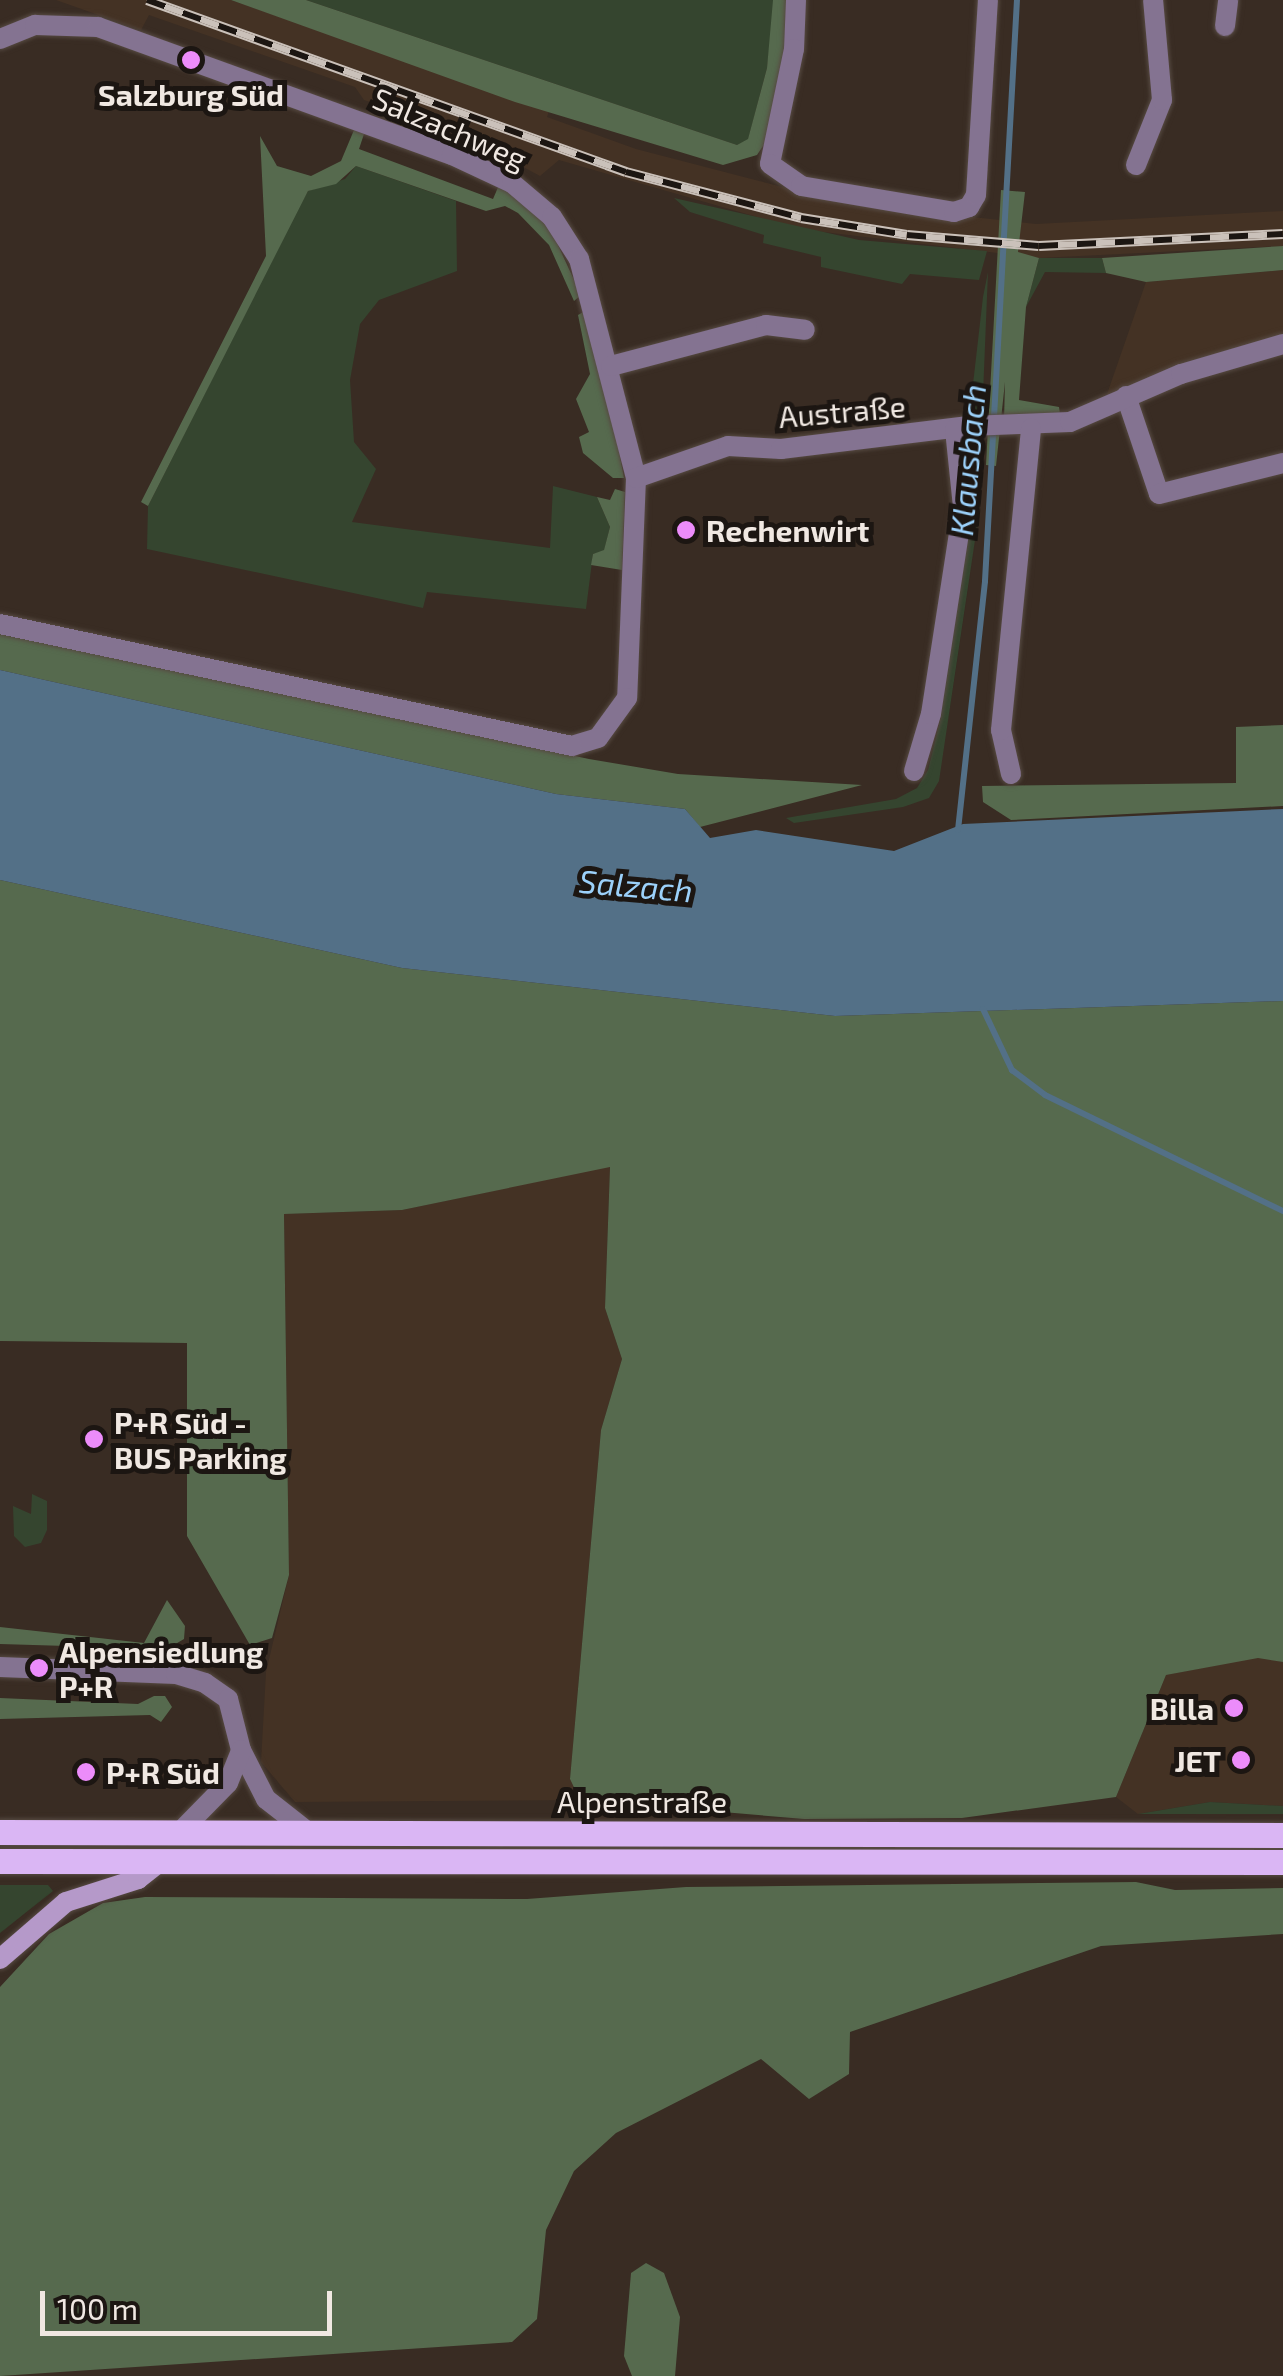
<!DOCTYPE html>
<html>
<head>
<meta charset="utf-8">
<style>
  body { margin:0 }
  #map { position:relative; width:1283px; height:2376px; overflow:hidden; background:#392c23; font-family:"Exo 2",sans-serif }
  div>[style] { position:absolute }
  .built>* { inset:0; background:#443224 }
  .green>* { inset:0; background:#35452f }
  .forest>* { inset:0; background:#566a4e }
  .water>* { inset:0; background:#537087 }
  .stream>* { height:6px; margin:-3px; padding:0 3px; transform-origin:3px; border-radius:3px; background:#537087 }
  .roads { filter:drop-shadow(0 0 2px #564a42) drop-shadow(0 0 2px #564a42) }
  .minor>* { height:20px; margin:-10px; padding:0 10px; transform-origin:10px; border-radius:10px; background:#847391 }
  .tertiary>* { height:20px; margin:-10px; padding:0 10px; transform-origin:10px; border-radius:10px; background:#847391 }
  .secondary>* { height:20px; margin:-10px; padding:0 10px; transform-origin:10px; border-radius:10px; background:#b599c9 }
  .primary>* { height:25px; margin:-12.5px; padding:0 12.5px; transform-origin:12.5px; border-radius:12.5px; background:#dab6f4 }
  .rail>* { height:10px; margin-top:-5px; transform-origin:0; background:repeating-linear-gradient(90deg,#1c1612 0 19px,#cac1ba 0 38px); box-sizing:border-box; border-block:2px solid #cac1ba }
  .dots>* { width:28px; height:28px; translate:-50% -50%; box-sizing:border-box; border:5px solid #1c1612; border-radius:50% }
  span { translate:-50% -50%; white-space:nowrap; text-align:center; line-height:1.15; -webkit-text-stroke:10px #1c1612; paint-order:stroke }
  .poi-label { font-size:30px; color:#f0e8e2; font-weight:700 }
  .left { translate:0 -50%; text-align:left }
  .right { translate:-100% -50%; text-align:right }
  .street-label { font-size:30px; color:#f0e8e2 }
  .water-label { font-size:32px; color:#9cd1fa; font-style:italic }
  .scale { position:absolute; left:40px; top:2291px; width:292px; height:45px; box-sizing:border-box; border:5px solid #f0e8e2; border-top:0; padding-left:12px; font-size:30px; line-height:35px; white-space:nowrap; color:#f0e8e2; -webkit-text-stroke:8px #1c1612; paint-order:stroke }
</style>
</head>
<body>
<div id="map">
  <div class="built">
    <i style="clip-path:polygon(56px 0,231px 0,549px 111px,547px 117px,636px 149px,844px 203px,1036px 224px,1283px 211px,1283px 246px,1039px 258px,799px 229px,559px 160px,540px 176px,456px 131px,364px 100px,355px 87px,149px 15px,141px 30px)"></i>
    <i style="clip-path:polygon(1283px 270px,1283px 339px,1106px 397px,1146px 282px)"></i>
    <i style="clip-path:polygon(610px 1166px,605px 1308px,622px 1359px,601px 1430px,570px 1779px,580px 1800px,295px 1802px,261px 1762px,266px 1672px,289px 1575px,284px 1214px,402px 1210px)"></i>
    <i style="clip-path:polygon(1258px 1657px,1283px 1662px,1283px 1806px,1210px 1802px,1138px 1814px,1116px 1797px,1166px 1675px)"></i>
  </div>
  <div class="green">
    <i style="clip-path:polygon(306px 0,773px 0,774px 9px,767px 68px,748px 140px,737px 145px)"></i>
    <i style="clip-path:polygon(356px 166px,456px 201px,457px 271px,379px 300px,360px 324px,350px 380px,354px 442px,376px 469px,352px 522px,550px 548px,553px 486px,597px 497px,610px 527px,604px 551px,593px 554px,586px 609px,427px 592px,423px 608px,147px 549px,148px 506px,299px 207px,308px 191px,345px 179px)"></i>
    <i style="clip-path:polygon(674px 198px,859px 240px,987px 251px,979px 280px,910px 274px,902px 284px,821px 267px,821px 257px,763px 243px,764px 235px,690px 212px)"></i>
    <i style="clip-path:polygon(1039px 258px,1102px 258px,1106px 273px,1045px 272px,1026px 307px)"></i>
    <i style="clip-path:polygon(988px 272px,982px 419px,969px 419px,983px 297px)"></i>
    <i style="clip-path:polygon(965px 446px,983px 447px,979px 513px,939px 781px,929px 798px,903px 807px,794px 823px,786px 818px,896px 799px,917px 788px,928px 770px,941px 717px)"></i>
    <i style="clip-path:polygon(32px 1494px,47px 1501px,47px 1530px,41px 1543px,25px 1547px,14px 1536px,13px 1506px,31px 1514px)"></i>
    <i style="clip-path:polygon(1210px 1802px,1283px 1806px,1283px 1814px,1138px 1814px)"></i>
    <i style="clip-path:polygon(0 1885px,48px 1885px,53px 1891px,0 1933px)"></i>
  </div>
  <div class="forest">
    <i style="clip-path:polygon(231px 0,306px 0,737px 145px,748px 139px,767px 68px,773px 0,790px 0,788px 48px,767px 140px,757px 155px,723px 165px,515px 102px)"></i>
    <i style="clip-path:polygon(354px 130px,364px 134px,359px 149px,493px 199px,499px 185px,518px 197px,551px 230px,581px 295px,574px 301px,549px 245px,518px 213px,505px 206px,486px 211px,356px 166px,336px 184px,308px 191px,148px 506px,141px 502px,266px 256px,260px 136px,277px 166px,311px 176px,341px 161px)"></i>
    <i style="clip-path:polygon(1001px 190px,1025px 192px,1018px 252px,1039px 258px,1026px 307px,1019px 400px,1059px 407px,1061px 421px,1004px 421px,1005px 382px,996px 466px,986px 465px)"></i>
    <i style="clip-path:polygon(1283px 246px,1283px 270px,1146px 282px,1106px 273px,1102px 258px)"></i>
    <i style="clip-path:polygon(585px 311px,613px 420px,624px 478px,613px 478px,583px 453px,579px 437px,589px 432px,576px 399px,590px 374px,578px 315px)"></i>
    <i style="clip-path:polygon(615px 489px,625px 492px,622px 570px,591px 565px,593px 554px,604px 550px,610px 527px,597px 497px,610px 500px)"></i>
    <i style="clip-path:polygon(0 634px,589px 759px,678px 774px,862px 785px,700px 827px,685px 809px,556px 794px,0 670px)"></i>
    <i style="clip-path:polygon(1283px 725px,1283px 806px,1011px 820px,983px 802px,982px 786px,1236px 783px,1236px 727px)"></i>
    <i style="clip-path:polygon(0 880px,402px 968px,835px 1016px,1283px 1001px,1283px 1662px,1258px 1658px,1166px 1675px,1116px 1797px,962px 1818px,804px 1819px,580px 1800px,570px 1779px,601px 1430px,622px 1359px,605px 1308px,610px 1167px,402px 1210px,284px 1214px,289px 1575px,272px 1638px,250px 1645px,187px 1536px,187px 1343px,0 1341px)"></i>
    <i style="clip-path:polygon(167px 1600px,185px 1626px,184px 1639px,167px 1649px,0 1644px,0 1627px,144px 1643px)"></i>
    <i style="clip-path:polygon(154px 1696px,165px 1696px,172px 1707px,161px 1722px,150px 1715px,0 1719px,0 1698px,138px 1704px)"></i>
    <i style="clip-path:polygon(1136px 1882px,1175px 1890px,1283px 1888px,1283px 1934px,1101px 1946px,850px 2032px,849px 2074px,809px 2099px,761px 2059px,616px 2133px,574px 2171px,546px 2230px,537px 2319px,512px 2342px,0 2376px,0 1987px,49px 1934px,103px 1903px,145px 1897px,527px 1899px,686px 1887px)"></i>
    <i style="clip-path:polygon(646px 2263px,664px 2273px,680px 2317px,675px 2376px,632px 2376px,624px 2356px,631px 2273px)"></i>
  </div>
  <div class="water">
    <i style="clip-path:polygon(0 670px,556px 794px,685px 809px,710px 838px,756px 830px,894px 851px,963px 824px,1283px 809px,1283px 1001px,835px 1016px,402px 968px,0 880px)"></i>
  </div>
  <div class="stream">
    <i style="left:958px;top:830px;width:250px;rotate:-83.8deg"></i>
    <i style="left:985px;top:581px;width:582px;rotate:-86.85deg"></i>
    <i style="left:983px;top:1009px;width:68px;rotate:64.6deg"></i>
    <i style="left:1012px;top:1070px;width:41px;rotate:37.1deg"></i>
    <i style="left:1045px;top:1095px;width:265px;rotate:26deg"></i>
  </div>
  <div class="roads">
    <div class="minor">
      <i style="left:796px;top:0;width:49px;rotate:92.3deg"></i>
      <i style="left:794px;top:49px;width:117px;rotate:101.8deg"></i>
      <i style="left:770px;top:164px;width:38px;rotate:35deg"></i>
      <i style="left:801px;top:186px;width:155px;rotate:9.6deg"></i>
      <i style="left:954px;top:212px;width:16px;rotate:-18deg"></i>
      <i style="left:969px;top:207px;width:14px;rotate:-60deg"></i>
      <i style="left:976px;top:195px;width:195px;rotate:-86.5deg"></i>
      <i style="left:1225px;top:26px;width:26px;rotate:-83deg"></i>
      <i style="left:0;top:39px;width:38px;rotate:-22deg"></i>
      <i style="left:35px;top:25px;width:63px;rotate:1.8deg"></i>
      <i style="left:98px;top:27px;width:376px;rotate:19.9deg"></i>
      <i style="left:452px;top:155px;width:66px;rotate:25deg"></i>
      <i style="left:512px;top:183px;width:52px;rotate:40.4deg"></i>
      <i style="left:552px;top:217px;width:50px;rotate:57.3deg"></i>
      <i style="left:579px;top:259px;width:226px;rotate:75.4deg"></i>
      <i style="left:636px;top:478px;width:220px;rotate:92.3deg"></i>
      <i style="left:627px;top:698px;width:49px;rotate:125.9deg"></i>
      <i style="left:598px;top:738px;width:27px;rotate:163deg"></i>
      <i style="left:572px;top:746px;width:585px;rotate:-167.96deg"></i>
      <i style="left:1136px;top:165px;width:70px;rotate:-68.2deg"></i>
      <i style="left:1162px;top:100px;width:100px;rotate:-95.1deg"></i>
      <i style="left:611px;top:366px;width:160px;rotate:-14.8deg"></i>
      <i style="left:766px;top:325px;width:39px;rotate:7deg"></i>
      <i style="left:1126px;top:396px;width:103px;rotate:71.4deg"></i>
      <i style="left:1159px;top:494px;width:128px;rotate:-14deg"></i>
      <i style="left:636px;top:478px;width:97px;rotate:-19.2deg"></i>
      <i style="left:728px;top:446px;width:53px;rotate:3.2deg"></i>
      <i style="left:781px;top:449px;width:189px;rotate:-7deg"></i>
      <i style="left:969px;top:426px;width:101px;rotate:-2.3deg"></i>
      <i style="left:1070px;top:422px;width:121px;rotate:-23.4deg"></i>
      <i style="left:1181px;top:374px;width:106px;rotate:-16.4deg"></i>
      <i style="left:914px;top:771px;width:59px;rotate:-73.4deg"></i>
      <i style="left:931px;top:714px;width:209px;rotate:-81.2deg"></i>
      <i style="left:963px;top:507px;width:78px;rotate:-95.9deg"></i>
      <i style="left:1011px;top:774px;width:45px;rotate:-102.8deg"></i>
      <i style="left:1001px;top:730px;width:303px;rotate:-84.3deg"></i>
    </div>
    <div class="tertiary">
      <i style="left:0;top:1667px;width:176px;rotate:2.3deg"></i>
      <i style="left:176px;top:1674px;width:30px;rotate:17deg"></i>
      <i style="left:205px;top:1683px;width:28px;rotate:35deg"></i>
      <i style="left:228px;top:1699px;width:53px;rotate:75.7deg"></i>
      <i style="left:241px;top:1750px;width:55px;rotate:63deg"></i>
      <i style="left:266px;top:1799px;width:52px;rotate:38deg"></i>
      <i style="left:178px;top:1834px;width:71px;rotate:-45.6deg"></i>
      <i style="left:228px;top:1783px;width:35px;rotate:-68deg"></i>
    </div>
    <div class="secondary">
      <i style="left:0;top:1959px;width:87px;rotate:-40.8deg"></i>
      <i style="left:66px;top:1902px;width:76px;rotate:-17.7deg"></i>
      <i style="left:138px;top:1879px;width:29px;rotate:-38deg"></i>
    </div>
    <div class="primary">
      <i style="left:0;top:1832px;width:1283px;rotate:0.13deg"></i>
      <i style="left:0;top:1861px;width:1283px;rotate:0.04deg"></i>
    </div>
  </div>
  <div class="rail">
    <i style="left:147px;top:0;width:509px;rotate:19.75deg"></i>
    <i style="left:626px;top:172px;width:181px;rotate:14.7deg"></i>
    <i style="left:801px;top:218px;width:107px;rotate:9.1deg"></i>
    <i style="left:907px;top:235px;width:132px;rotate:4.8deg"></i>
    <i style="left:1039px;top:246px;width:244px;rotate:-2.8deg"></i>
  </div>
  <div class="dots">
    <i style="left:191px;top:60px;background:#ec8cfa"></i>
    <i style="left:686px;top:530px;background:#ec8cfa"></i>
    <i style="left:94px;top:1439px;background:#ec8cfa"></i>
    <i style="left:39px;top:1668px;background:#ec8cfa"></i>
    <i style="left:1234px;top:1708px;background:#ec8cfa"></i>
    <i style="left:1241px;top:1760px;background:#ec8cfa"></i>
    <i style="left:86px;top:1772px;background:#ec8cfa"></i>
  </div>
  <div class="poi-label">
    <span style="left:191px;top:94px">Salzburg Süd</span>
    <span class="left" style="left:706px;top:530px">Rechenwirt</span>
    <span class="left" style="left:114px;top:1439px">P+R Süd -<br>BUS Parking</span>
    <span class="left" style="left:59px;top:1668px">Alpensiedlung<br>P+R</span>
    <span class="right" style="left:1214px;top:1708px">Billa</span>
    <span class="right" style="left:1221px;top:1760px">JET</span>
    <span class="left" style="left:106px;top:1772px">P+R Süd</span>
  </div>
  <div class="street-label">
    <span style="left:450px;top:128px;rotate:23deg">Salzachweg</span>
    <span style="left:842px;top:411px;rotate:-5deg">Austraße</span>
    <span style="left:642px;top:1801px">Alpenstraße</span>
  </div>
  <div class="water-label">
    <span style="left:967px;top:460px;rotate:-85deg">Klausbach</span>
    <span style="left:636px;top:885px;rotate:5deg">Salzach</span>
  </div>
  <div class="scale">100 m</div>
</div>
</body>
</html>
